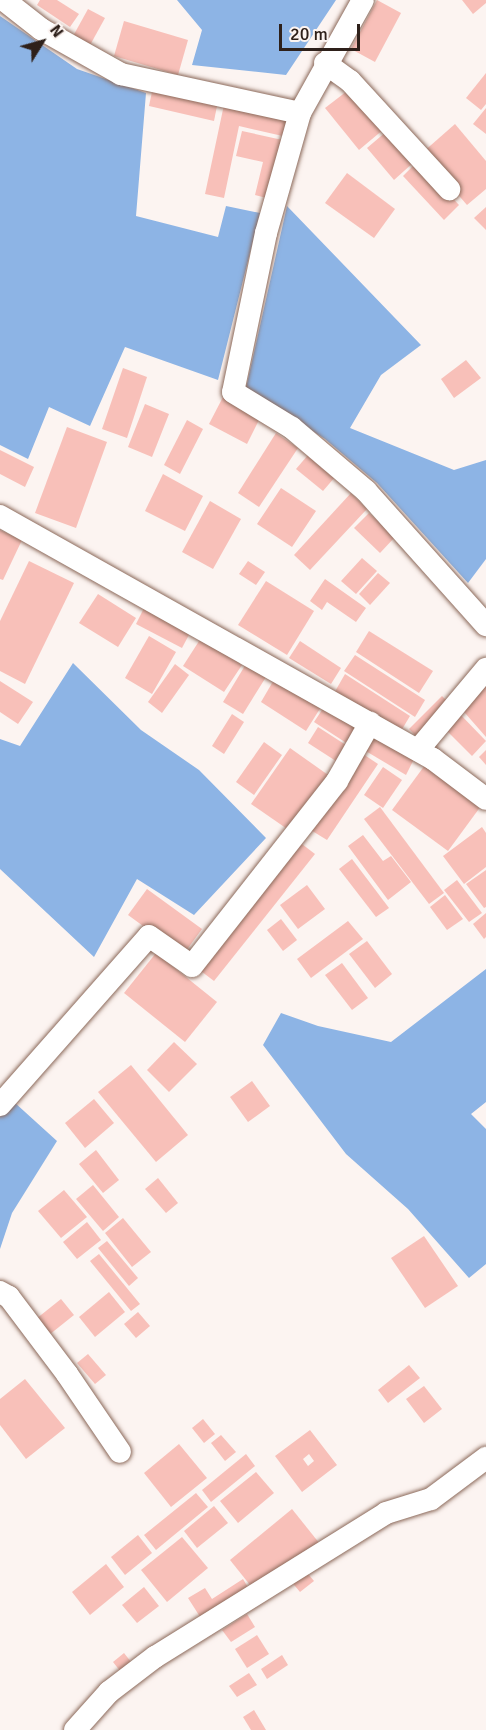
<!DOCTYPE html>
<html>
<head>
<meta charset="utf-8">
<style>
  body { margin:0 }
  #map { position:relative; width:486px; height:1730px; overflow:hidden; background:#fcf4f1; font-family:Signika,sans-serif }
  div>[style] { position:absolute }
  .water>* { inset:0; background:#8db4e5 }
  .building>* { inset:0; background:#f8c0b9 }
  .roads { filter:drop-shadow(0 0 2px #8b695a) drop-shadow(0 0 2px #8b695a) }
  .minor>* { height:22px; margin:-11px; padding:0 11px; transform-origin:11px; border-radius:11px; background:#fff }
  span { translate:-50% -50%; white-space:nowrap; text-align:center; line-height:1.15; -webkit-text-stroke:4.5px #fcf4f1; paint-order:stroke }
  .north { position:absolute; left:12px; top:12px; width:60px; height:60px; -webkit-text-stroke:4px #fcf4f1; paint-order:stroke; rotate:53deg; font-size:16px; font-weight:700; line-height:24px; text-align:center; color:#2e201a }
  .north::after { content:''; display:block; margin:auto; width:21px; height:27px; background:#2e201a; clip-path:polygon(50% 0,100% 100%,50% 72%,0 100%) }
  .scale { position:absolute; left:279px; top:24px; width:81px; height:27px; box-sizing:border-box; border:3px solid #2e201a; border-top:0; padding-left:8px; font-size:18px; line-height:21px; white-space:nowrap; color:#2e201a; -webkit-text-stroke:4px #fcf4f1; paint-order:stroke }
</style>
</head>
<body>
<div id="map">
  <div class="water">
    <i style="clip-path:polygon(177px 0,336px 0,286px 75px,192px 65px,202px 30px)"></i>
    <i style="clip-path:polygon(0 16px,77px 69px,146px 93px,136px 216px,218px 237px,226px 206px,260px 213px,218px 380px,125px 347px,90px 426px,49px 407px,28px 459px,0 445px)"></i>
    <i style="clip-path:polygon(287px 206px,421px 345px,381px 375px,350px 428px,454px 470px,486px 460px,486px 559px,468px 583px,377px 483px,325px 439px,246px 388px)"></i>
    <i style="clip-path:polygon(73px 663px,141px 730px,199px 770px,266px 838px,194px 915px,137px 879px,94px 957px,0 869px,0 739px,20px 746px)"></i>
    <i style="clip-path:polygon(486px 969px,486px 1102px,471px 1114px,486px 1129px,486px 1264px,469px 1278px,408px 1209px,346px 1154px,263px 1045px,281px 1013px,318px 1026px,391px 1042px)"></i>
    <i style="clip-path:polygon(14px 1102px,57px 1141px,12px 1213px,0 1249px,0 1117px)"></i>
  </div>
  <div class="building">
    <i style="clip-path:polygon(40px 0,57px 0,79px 14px,70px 27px,37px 5px)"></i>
    <i style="clip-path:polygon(377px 0,401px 13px,375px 62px,351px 49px)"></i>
    <i style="clip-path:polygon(462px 0,486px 0,486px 3px,473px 14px)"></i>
    <i style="clip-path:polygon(88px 9px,105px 18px,89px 47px,72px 38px)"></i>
    <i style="clip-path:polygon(124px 21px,188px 40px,178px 75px,114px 56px)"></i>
    <i style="clip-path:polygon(486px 73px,486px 104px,481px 110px,466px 98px)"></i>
    <i style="clip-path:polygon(153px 87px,218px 101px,214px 121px,149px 106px)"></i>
    <i style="clip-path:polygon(351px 88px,384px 129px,359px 150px,325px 108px)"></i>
    <i style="clip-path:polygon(225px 100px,292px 115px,287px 137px,239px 126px,224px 198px,205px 194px)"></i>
    <i style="clip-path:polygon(486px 108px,486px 134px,473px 124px)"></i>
    <i style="clip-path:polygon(455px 124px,486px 161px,486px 189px,467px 205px,422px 153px)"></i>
    <i style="clip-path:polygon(242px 131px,287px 141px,274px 200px,255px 195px,263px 162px,236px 156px)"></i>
    <i style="clip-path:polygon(387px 131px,414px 162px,394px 180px,367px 148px)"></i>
    <i style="clip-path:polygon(418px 161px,459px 205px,444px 220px,403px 176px)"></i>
    <i style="clip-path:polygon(347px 173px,395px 209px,374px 238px,325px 203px)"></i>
    <i style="clip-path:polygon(486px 207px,486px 230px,474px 218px)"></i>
    <i style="clip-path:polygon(466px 360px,481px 378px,454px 398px,441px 379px)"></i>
    <i style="clip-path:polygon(123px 368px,147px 377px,127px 438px,102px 429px)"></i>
    <i style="clip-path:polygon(223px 397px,261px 416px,247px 444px,209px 424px)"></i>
    <i style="clip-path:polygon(145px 404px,169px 414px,152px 457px,128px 447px)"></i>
    <i style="clip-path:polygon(187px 420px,203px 429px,180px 474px,164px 465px)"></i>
    <i style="clip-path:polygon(67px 427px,107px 442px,76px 528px,35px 513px)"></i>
    <i style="clip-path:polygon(276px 433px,298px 448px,259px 507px,238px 493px)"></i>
    <i style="clip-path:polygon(0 450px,34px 467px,25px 487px,0 474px)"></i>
    <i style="clip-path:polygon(308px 455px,335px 477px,323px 491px,296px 469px)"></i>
    <i style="clip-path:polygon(163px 474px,203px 496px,185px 531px,145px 511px)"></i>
    <i style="clip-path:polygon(281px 488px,316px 511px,292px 547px,257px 524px)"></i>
    <i style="clip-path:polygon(351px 493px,367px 509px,310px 570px,294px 555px)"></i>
    <i style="clip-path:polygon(210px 501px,241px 519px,213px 569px,182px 552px)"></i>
    <i style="clip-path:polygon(369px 513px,395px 537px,380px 553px,354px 528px)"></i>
    <i style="clip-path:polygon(0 530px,22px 540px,3px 580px,0 579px)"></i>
    <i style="clip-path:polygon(362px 558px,377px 571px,356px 594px,341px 581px)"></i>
    <i style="clip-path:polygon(29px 561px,74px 583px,25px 684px,0 671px,0 621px)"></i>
    <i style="clip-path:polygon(248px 561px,265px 572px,256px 585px,239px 574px)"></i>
    <i style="clip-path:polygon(378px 573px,390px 583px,370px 605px,359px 594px)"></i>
    <i style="clip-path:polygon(325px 579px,366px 608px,356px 622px,327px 602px,322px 610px,310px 601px)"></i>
    <i style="clip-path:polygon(266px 581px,314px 611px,287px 655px,238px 625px)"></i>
    <i style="clip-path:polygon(98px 594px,136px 618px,118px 647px,79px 623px)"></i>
    <i style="clip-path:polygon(145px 606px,191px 631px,182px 648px,136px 624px)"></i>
    <i style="clip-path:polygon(369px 631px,433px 671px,419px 693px,356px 652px)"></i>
    <i style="clip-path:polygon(149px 636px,176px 652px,152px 694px,125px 678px)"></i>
    <i style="clip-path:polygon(201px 638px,242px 665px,224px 692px,183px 666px)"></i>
    <i style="clip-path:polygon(300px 641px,341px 668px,331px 684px,289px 658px)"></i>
    <i style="clip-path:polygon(355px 655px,425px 700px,415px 717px,344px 671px)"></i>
    <i style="clip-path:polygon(175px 664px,189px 675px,162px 713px,148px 702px)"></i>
    <i style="clip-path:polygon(246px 664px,266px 677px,243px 714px,223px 702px)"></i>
    <i style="clip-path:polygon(345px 674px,410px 716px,398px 736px,333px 695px)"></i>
    <i style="clip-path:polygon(275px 678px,321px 707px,306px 731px,261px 702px)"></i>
    <i style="clip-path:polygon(486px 680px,486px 737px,458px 705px)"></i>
    <i style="clip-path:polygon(0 681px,33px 702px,18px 724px,0 712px)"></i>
    <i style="clip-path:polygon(442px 696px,454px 708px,422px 742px,409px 729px)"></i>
    <i style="clip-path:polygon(324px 707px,358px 728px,348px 744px,314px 722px)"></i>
    <i style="clip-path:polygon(456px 710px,486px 741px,472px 756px,441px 725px)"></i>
    <i style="clip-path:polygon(232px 714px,244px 722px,224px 754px,212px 746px)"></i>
    <i style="clip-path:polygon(318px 727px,349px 747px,339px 763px,308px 743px)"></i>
    <i style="clip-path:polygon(368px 732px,414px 759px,406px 775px,359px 747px)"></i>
    <i style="clip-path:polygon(264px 742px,282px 755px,254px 795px,236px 782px)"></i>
    <i style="clip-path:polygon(290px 748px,331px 777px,293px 833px,251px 804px)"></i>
    <i style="clip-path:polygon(486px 750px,486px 765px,479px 757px)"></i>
    <i style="clip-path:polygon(360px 752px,378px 764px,327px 840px,309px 829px)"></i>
    <i style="clip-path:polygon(425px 765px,481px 806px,448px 851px,392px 810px)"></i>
    <i style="clip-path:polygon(383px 767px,402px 780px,383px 808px,364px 795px)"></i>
    <i style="clip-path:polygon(380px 807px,444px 893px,429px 904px,364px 819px)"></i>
    <i style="clip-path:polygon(482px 827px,486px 833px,486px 867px,464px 884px,443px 856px)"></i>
    <i style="clip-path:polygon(363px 835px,383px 861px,391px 856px,411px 882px,388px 900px,348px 846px)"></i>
    <i style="clip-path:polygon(298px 841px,315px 854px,214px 981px,197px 968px)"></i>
    <i style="clip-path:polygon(352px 859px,389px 908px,376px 917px,339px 869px)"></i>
    <i style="clip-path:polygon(486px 870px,486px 907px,484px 908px,466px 884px)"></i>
    <i style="clip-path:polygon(457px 880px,482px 913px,469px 922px,444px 890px)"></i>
    <i style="clip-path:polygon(307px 885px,325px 909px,298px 929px,280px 905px)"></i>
    <i style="clip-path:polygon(147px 889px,202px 929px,183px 955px,128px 915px)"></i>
    <i style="clip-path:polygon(445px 895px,463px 919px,447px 930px,430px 907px)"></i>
    <i style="clip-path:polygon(486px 913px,486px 937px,484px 939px,473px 924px)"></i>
    <i style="clip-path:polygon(281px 919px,297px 940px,283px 951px,267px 930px)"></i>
    <i style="clip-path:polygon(348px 921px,363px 939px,311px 978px,297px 959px)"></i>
    <i style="clip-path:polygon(367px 941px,392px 974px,375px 988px,349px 954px)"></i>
    <i style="clip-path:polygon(156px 953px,217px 1002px,185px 1042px,124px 993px)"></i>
    <i style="clip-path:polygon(342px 963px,368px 998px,352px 1010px,325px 975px)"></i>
    <i style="clip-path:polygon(174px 1042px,197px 1064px,169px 1092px,147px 1070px)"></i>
    <i style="clip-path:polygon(131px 1065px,188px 1135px,156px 1162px,98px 1092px)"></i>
    <i style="clip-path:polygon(252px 1081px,270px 1106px,248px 1122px,230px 1097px)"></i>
    <i style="clip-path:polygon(94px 1099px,114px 1123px,85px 1148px,65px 1123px)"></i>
    <i style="clip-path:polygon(96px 1150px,119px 1180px,103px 1193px,79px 1164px)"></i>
    <i style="clip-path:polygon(158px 1178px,178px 1203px,166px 1213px,145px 1189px)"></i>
    <i style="clip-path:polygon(93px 1185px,119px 1217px,103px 1231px,76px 1199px)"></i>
    <i style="clip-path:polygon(64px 1190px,87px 1217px,61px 1238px,38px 1211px)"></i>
    <i style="clip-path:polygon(123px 1218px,151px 1252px,132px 1267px,105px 1233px)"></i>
    <i style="clip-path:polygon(87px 1222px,101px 1240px,77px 1259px,63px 1242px)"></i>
    <i style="clip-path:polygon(424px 1236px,458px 1286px,425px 1308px,391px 1258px)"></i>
    <i style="clip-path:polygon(107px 1241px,138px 1278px,129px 1286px,98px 1248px)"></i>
    <i style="clip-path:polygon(99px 1254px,140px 1304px,131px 1311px,90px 1261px)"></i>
    <i style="clip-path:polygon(109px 1292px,125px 1312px,95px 1337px,79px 1317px)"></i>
    <i style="clip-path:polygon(61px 1299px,74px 1315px,49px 1335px,36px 1319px)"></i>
    <i style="clip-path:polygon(138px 1312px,150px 1326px,136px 1338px,124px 1324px)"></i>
    <i style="clip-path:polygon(88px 1354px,106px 1375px,95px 1384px,77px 1363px)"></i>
    <i style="clip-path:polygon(409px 1365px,420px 1378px,388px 1403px,378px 1390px)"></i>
    <i style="clip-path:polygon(25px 1379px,65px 1428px,26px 1459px,0 1425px,0 1399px)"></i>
    <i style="clip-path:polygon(424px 1386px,442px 1409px,424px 1423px,406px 1399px)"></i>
    <i style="clip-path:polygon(203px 1419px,215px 1434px,204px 1443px,192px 1428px)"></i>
    <i style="clip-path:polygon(evenodd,310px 1430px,337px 1465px,302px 1492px,275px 1456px,310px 1430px,309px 1454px,314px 1461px,308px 1466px,303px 1459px,309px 1454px)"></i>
    <i style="clip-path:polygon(221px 1435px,236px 1452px,225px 1461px,211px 1443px)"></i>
    <i style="clip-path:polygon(179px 1444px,207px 1478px,171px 1507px,144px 1473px)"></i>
    <i style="clip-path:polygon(246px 1454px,255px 1466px,211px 1502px,202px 1490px)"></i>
    <i style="clip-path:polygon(256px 1472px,274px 1493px,238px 1523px,220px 1501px)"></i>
    <i style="clip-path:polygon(196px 1493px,208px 1507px,156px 1550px,144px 1535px)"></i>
    <i style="clip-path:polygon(214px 1506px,228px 1523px,197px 1548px,184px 1531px)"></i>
    <i style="clip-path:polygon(292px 1509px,320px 1544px,258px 1595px,230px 1560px)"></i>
    <i style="clip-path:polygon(138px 1535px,152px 1553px,125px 1575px,111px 1557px)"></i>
    <i style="clip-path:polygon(182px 1537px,208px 1568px,167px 1602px,141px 1570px)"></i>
    <i style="clip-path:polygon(106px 1564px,124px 1587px,90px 1615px,72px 1592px)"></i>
    <i style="clip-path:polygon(304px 1569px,314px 1581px,300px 1592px,290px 1580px)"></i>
    <i style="clip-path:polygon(243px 1579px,258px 1604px,211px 1634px,188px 1598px,205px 1588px,212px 1599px)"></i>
    <i style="clip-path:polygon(144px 1587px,159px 1606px,137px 1623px,122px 1605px)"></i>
    <i style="clip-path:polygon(247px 1614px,255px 1627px,231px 1642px,222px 1630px)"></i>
    <i style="clip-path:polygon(257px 1635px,269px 1654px,247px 1668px,235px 1649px)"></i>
    <i style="clip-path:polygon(124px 1653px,143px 1677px,132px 1686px,113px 1662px)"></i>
    <i style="clip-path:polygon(282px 1655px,288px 1665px,267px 1679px,261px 1669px)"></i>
    <i style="clip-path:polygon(249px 1673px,257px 1685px,237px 1697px,229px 1686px)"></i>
    <i style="clip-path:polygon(254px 1710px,266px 1730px,251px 1730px,243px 1717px)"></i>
  </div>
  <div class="roads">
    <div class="minor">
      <i style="left:4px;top:0;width:47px;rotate:38.1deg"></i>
      <i style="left:41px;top:29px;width:92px;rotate:29.4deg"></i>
      <i style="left:121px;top:74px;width:183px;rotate:12.3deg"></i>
      <i style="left:300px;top:113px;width:129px;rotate:-60.9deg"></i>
      <i style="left:325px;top:63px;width:31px;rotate:36deg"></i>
      <i style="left:350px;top:81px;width:147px;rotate:47.5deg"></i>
      <i style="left:300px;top:113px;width:125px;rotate:105.8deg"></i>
      <i style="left:266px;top:233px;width:162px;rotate:101.7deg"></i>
      <i style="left:233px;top:392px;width:69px;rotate:31.4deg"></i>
      <i style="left:292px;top:428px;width:97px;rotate:40.4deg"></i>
      <i style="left:366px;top:491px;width:180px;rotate:48.2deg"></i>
      <i style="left:0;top:516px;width:497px;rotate:29.3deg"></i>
      <i style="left:433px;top:759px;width:66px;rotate:37deg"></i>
      <i style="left:418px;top:750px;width:106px;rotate:-50deg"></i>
      <i style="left:0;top:1105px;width:225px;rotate:-48.6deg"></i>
      <i style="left:149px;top:936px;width:52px;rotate:34.9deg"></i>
      <i style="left:192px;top:966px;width:235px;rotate:-51.9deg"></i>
      <i style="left:337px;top:781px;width:67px;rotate:-60.4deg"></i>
      <i style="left:0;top:1292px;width:10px;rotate:29deg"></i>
      <i style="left:9px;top:1297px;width:96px;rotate:53deg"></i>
      <i style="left:67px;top:1374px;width:94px;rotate:55.8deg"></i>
      <i style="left:75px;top:1730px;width:51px;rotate:-48.2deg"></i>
      <i style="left:109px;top:1692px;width:58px;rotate:-37.3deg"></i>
      <i style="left:155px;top:1657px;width:272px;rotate:-31.9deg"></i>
      <i style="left:386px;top:1513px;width:47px;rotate:-17.3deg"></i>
      <i style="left:431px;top:1499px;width:69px;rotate:-36.7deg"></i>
    </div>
  </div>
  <div class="north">N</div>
  <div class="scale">20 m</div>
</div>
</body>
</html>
